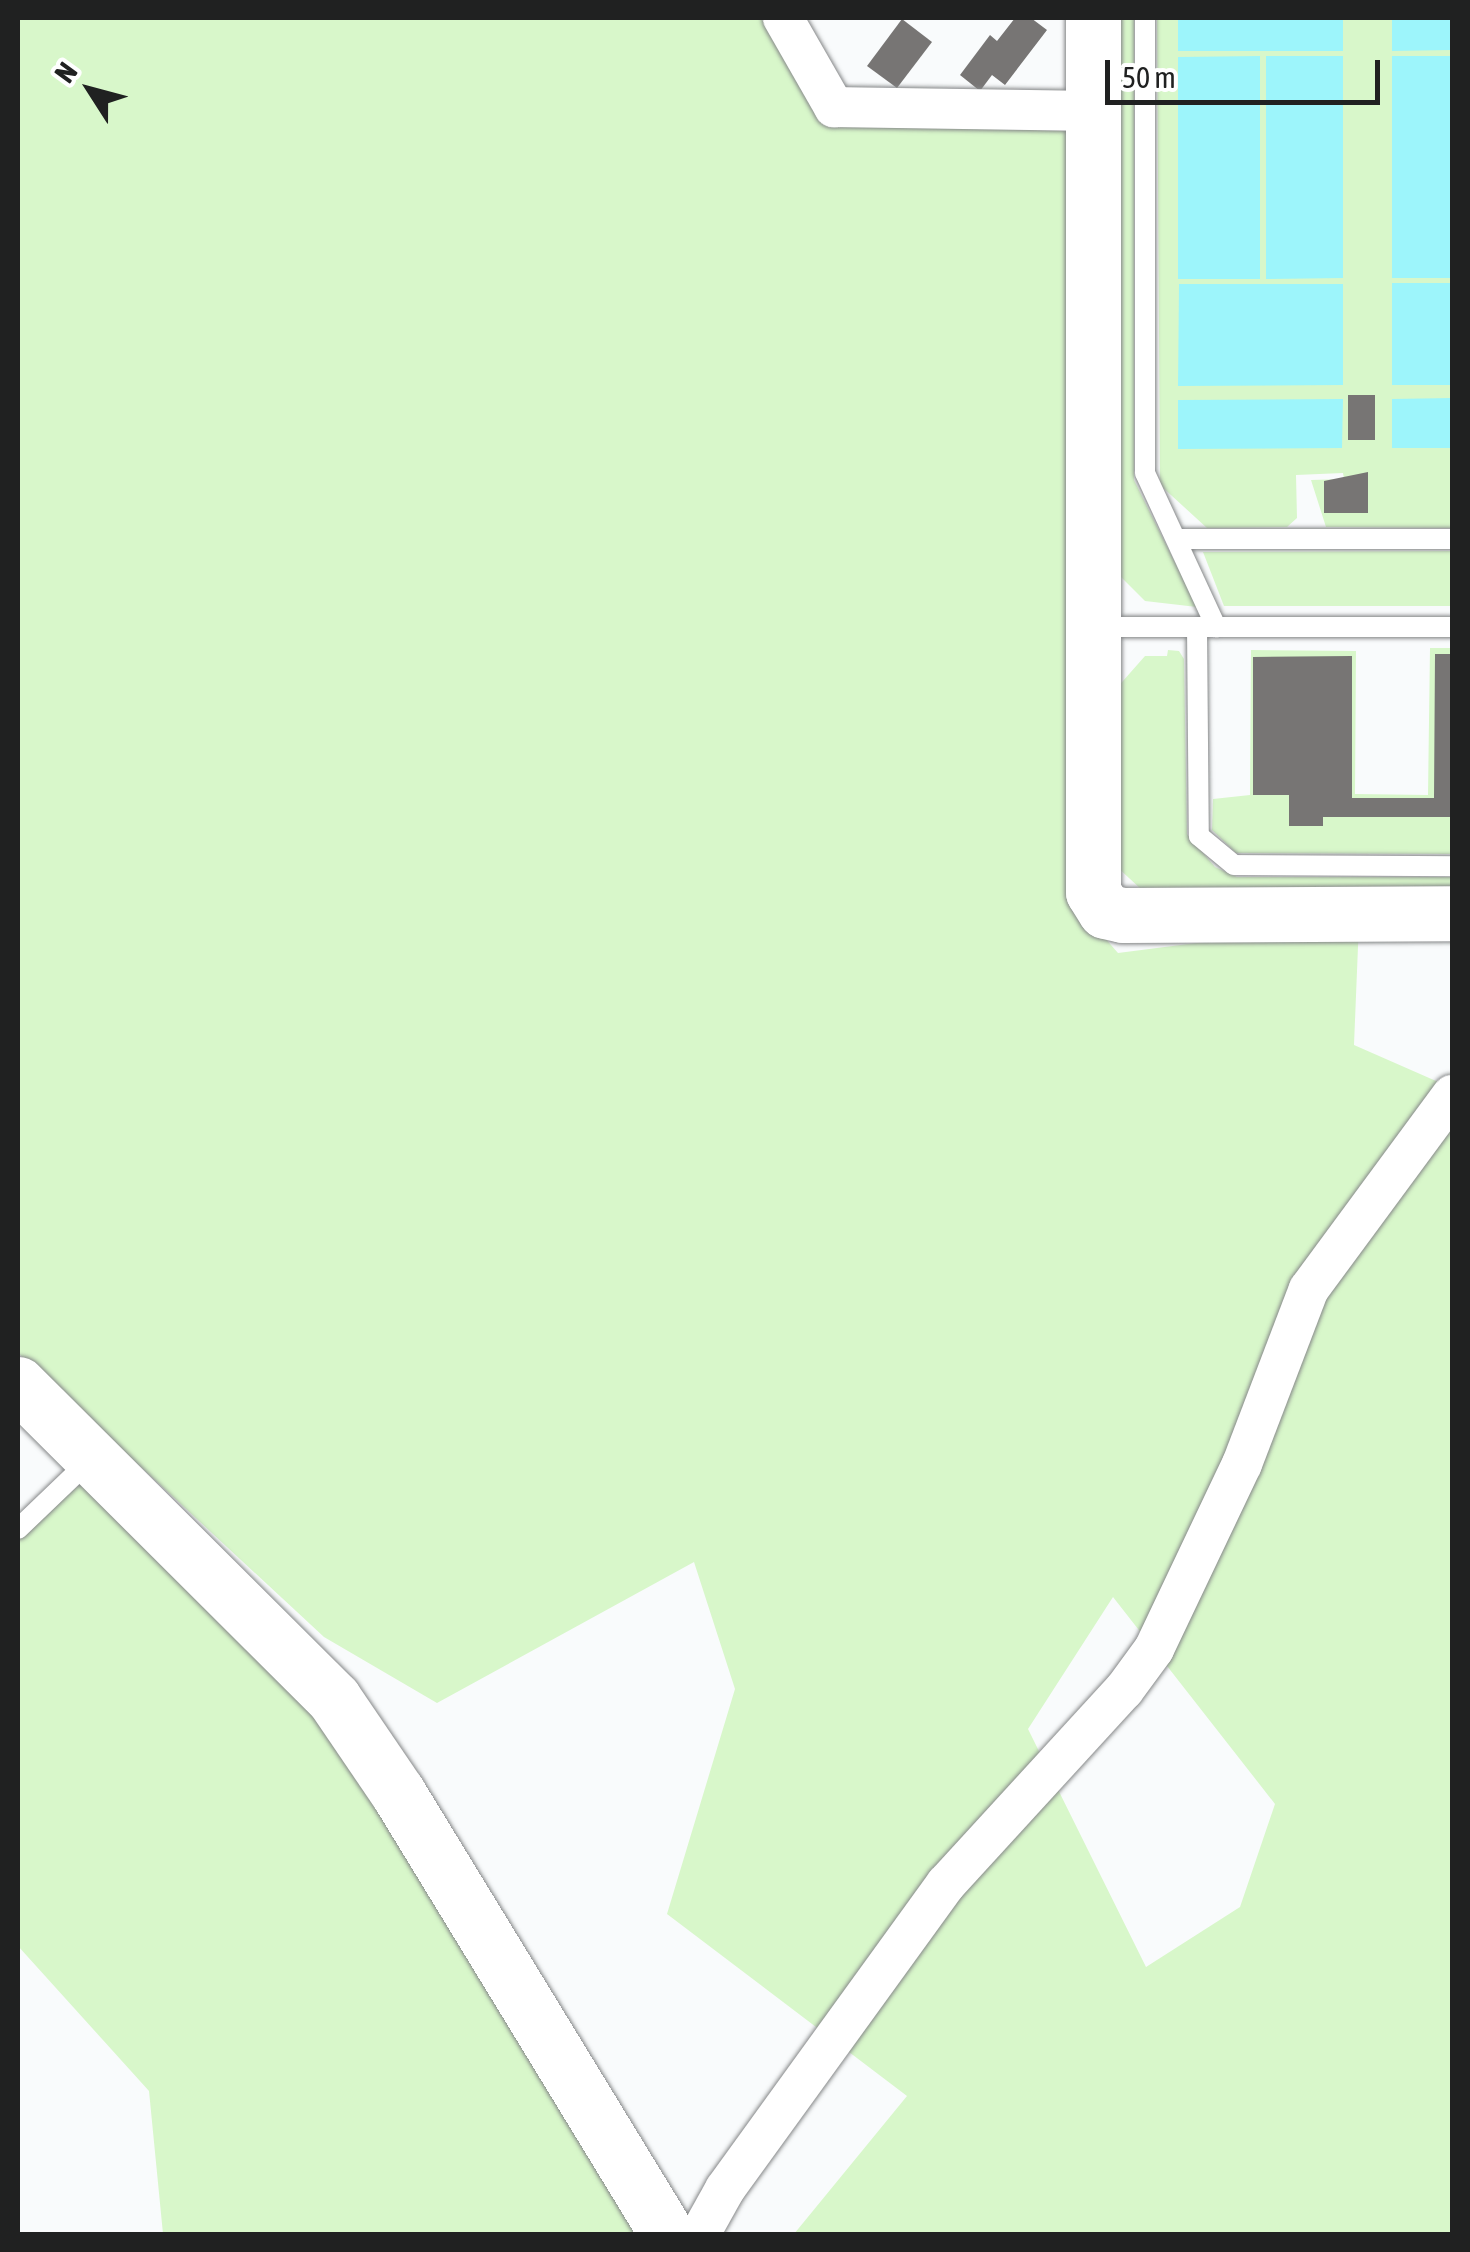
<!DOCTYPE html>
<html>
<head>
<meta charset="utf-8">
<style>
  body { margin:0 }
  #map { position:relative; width:1470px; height:2252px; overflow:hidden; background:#f9fbfc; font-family:"Asap Condensed",sans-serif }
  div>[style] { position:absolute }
  .green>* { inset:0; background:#d8f7ca }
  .water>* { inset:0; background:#9df5fb }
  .building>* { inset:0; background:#777574 }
  .roads { filter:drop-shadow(0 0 2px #858788) drop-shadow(0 0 2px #858788) }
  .lane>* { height:20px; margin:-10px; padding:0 10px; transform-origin:10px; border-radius:10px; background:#fff }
  .street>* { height:40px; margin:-20px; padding:0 20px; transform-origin:20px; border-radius:20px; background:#fff }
  .secondary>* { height:55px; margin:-27.5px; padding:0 27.5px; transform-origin:27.5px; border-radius:27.5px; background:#fff }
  span { translate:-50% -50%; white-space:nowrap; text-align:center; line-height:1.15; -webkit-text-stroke:9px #fff; paint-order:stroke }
  .frame { position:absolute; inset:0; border:20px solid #202121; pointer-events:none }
  .north { position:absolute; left:40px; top:40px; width:100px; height:100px; -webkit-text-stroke:8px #fff; paint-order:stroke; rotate:306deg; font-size:28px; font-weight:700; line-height:40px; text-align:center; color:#202121 }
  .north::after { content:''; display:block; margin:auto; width:35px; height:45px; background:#202121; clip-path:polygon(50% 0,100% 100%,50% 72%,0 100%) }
  .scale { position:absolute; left:1105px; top:60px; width:275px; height:45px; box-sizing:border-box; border:5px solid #202121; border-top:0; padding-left:12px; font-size:30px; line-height:35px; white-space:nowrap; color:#202121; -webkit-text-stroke:8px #fff; paint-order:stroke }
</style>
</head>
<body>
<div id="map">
  <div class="green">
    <i style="clip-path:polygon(evenodd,18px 18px,767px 18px,827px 124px,1068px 131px,1076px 905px,1118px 953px,1359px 922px,1354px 1045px,1452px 1088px,1452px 2234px,794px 2234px,907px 2096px,667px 1914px,735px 1689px,694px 1562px,437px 1703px,324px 1637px,18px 1353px,18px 18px,1113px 1597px,1275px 1804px,1240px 1907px,1146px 1967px,1028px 1729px,1113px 1597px)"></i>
    <i style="clip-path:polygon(1115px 18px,1134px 18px,1134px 480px,1197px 607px,1145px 601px,1117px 573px)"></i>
    <i style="clip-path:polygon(1157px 18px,1452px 18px,1452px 528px,1326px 527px,1311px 480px,1344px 479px,1343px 473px,1296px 475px,1297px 518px,1287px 527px,1207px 528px,1160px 485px)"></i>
    <i style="clip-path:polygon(1452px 551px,1452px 606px,1224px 606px,1203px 552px)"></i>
    <i style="clip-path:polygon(1430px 648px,1452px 648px,1452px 854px,1236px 853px,1212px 830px,1213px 799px,1250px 795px,1251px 650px,1356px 651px,1355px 794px,1428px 795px)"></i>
    <i style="clip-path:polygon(1168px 650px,1179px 651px,1184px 659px,1187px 834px,1215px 867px,1237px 877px,1452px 877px,1452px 892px,1143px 891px,1115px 865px,1115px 690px,1145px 656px,1167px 656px)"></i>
    <i style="clip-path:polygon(88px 1478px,347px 1738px,639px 2234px,163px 2234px,149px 2091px,18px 1946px,18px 1536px)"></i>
  </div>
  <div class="water">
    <i style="clip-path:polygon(1178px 18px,1343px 18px,1343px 51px,1178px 51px)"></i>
    <i style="clip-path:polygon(1392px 18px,1452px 18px,1452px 50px,1392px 51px)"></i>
    <i style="clip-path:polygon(1260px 56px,1260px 279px,1178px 279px,1178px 57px)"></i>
    <i style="clip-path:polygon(1266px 56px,1343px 56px,1343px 278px,1266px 279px)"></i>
    <i style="clip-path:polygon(1392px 56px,1452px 56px,1452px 278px,1392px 278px)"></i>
    <i style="clip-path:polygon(1392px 283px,1452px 283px,1452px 385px,1392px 385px)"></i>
    <i style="clip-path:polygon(1179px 284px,1343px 284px,1343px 385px,1178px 386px)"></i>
    <i style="clip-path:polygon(1452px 398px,1452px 448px,1392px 448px,1392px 399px)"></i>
    <i style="clip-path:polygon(1343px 399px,1342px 448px,1178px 449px,1178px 400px)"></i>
  </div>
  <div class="building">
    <i style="clip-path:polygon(1015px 18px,1031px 18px,1047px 30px,1005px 85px,992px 75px,980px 91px,960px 75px,990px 35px,997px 41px)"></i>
    <i style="clip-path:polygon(902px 19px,932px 42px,897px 88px,867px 66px)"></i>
    <i style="clip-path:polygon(1348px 395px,1375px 395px,1375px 440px,1348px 440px)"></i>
    <i style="clip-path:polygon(1368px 472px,1368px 513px,1324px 513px,1324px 481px)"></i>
    <i style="clip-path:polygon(1435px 654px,1452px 654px,1452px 817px,1323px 817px,1323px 826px,1289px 826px,1289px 795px,1253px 795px,1253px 657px,1352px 656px,1352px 798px,1434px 798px)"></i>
  </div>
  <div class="roads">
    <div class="lane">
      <i style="left:1145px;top:18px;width:455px;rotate:90deg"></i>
      <i style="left:1145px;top:473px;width:170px;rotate:65.2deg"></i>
      <i style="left:1177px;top:539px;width:275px"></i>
      <i style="left:1094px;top:627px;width:358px"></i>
      <i style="left:1197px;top:627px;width:209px;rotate:89.5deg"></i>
      <i style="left:1199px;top:836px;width:45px;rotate:39.6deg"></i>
      <i style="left:1234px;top:865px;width:218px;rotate:0.3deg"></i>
      <i style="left:18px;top:1529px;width:103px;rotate:-43.8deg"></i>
    </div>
    <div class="street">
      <i style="left:783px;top:18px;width:103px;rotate:60.2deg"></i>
      <i style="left:834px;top:107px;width:258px;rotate:0.9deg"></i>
      <i style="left:700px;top:2234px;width:51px;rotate:-60.9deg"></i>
      <i style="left:725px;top:2189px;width:377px;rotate:-54.1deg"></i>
      <i style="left:946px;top:1884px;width:263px;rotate:-47.5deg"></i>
      <i style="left:1124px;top:1690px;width:51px;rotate:-53.8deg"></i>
      <i style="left:1154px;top:1649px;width:205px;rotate:-64.6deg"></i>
      <i style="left:1242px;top:1464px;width:187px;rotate:-69.1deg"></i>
      <i style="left:1309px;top:1289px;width:241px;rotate:-53.6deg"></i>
    </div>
    <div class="secondary">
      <i style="left:1093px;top:18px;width:874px;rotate:90deg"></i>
      <i style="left:1093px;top:892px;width:22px;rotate:58deg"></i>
      <i style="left:1105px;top:911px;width:18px;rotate:13deg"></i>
      <i style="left:1123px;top:915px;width:329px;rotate:-0.3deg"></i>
      <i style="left:18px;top:1384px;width:446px;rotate:44.9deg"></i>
      <i style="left:334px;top:1699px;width:114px;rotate:55.8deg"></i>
      <i style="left:398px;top:1793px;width:517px;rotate:58.62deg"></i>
    </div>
  </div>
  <div class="frame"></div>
  <div class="north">N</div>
  <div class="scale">50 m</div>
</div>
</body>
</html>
